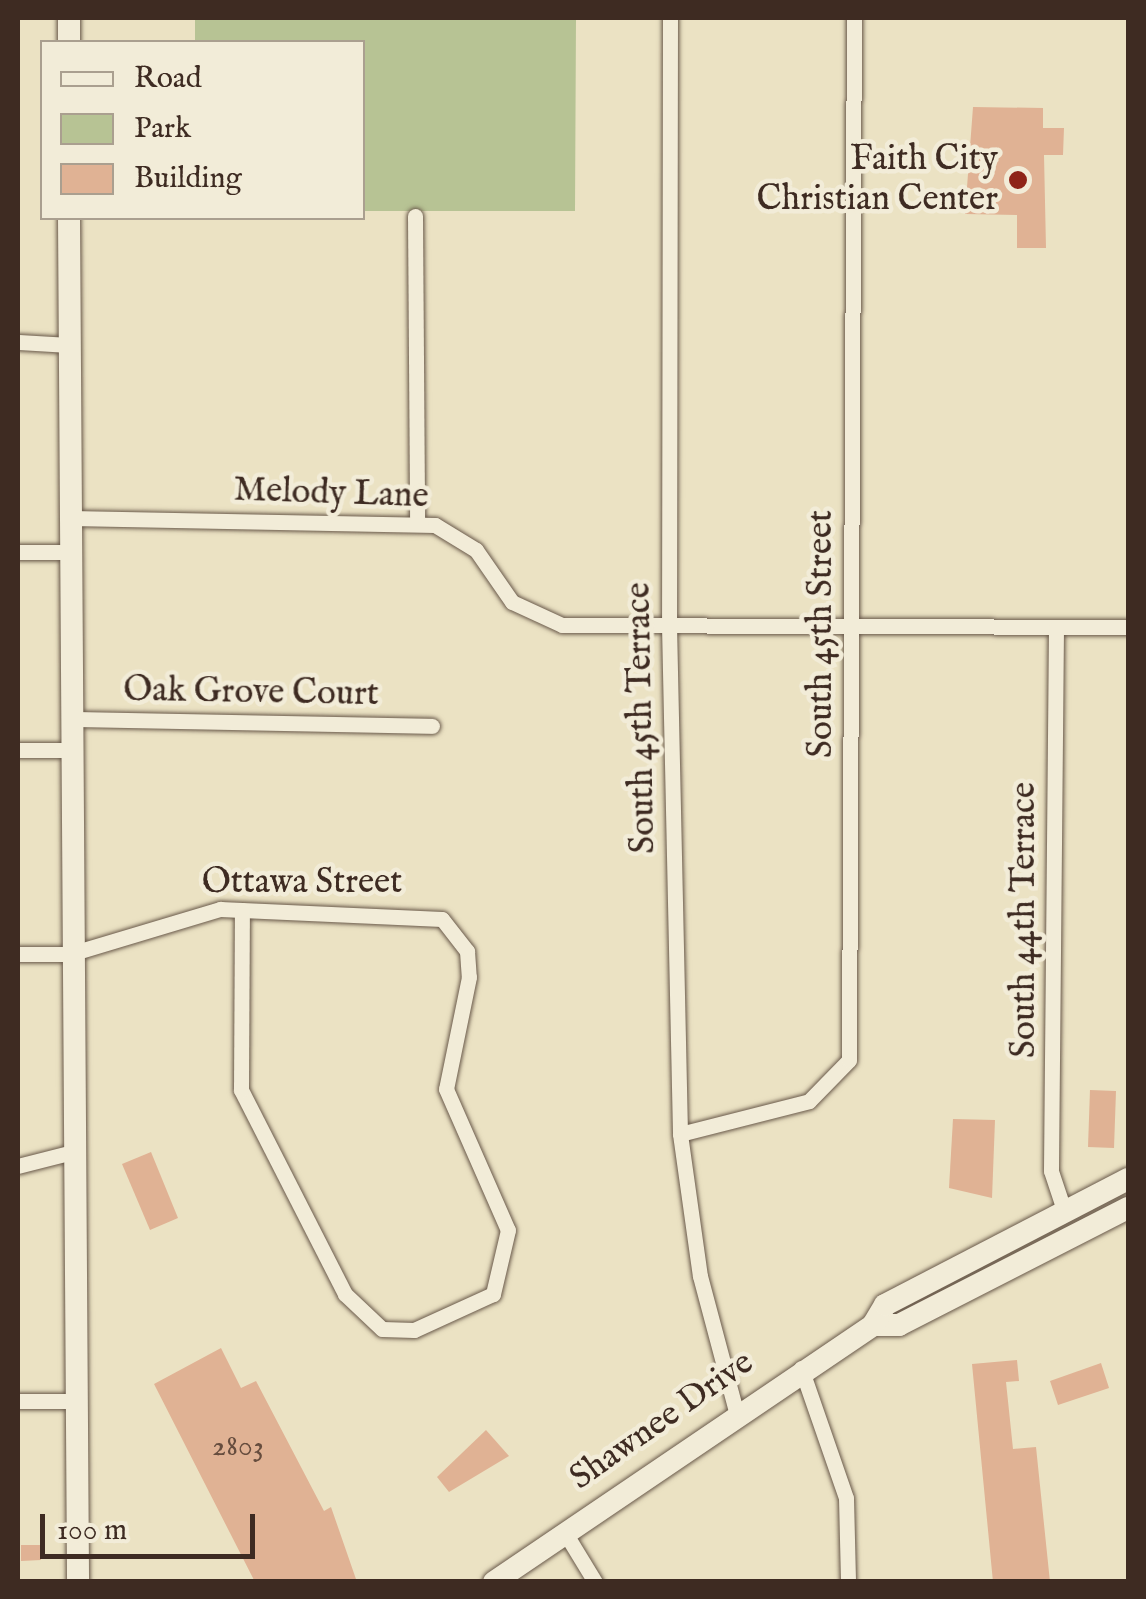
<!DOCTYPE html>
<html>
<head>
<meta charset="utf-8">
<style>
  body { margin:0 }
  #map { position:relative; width:1146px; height:1599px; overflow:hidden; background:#ebe2c3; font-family:"IM FELL English",serif }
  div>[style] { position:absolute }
  .green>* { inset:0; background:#b7c394 }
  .building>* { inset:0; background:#e0b294 }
  .roads { filter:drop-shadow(0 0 2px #69594a) drop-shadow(0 0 2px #69594a) }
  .street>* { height:15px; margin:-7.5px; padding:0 7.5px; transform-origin:7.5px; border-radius:7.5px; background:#f2ecd8 }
  .secondary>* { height:22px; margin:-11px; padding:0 11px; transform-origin:11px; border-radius:11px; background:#f2ecd8 }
  .dots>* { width:28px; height:28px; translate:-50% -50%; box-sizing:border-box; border:5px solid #f2ecd8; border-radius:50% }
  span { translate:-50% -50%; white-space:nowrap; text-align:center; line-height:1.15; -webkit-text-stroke:9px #f2ecd8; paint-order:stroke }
  .number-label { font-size:30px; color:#664d3e }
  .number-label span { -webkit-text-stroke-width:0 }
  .poi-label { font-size:35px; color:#3e2b22 }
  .right { translate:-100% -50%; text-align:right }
  .street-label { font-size:35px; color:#3e2b22 }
  .frame { position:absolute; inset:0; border:20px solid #3e2b22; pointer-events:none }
  .legend { position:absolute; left:40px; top:40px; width:325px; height:180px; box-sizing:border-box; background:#f2ecd8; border:2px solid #aa9f8f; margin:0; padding:12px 18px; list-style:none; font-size:30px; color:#3e2b22 }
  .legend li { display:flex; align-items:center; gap:20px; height:50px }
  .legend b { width:50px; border:2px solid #aa9f8f }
  .scale { position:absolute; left:40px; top:1514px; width:215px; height:45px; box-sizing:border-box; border:5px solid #3e2b22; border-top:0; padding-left:12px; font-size:30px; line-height:35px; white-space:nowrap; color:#3e2b22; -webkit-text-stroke:8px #f2ecd8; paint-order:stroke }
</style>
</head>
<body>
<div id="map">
  <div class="green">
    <i style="clip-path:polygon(195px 18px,576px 18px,575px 211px,363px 211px,362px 42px,195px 42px)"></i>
  </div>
  <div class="building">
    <i style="clip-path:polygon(973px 107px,1043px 108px,1043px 128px,1064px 128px,1063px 155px,1044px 155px,1046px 248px,1017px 248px,1017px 215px,965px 214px)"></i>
    <i style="clip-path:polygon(1090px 1090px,1116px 1091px,1114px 1148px,1088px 1147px)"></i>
    <i style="clip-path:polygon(953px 1119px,995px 1120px,992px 1198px,949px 1188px)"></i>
    <i style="clip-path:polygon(151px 1152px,178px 1218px,150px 1230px,122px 1164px)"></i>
    <i style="clip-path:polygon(221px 1348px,241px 1388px,256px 1381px,324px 1511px,331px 1507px,357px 1582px,255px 1582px,154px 1384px)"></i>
    <i style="clip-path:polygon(1017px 1360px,1019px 1381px,1006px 1382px,1013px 1449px,1036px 1447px,1050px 1582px,993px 1582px,972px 1364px)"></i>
    <i style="clip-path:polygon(1101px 1363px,1109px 1388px,1058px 1405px,1050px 1381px)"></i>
    <i style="clip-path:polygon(486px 1430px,509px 1456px,449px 1492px,437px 1477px)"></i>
    <i style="clip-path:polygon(21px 1545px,41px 1545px,41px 1560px,21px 1561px)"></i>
  </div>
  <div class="roads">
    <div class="street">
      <i style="left:670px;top:18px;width:607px;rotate:90.09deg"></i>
      <i style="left:669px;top:625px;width:509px;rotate:88.76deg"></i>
      <i style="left:680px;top:1134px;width:143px;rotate:82deg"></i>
      <i style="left:700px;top:1276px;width:140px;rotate:75.1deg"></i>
      <i style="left:415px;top:216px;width:305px;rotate:89.6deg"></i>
      <i style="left:18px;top:342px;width:52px;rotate:3.3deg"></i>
      <i style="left:70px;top:518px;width:365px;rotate:1.1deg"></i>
      <i style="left:435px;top:525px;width:48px;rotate:31.4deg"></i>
      <i style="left:476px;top:550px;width:63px;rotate:55.3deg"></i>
      <i style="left:512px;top:602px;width:55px;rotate:24.7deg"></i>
      <i style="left:562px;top:625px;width:566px;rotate:0.2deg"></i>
      <i style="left:18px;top:552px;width:52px"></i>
      <i style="left:1056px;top:628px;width:543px;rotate:90.53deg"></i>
      <i style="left:1051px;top:1171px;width:41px;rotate:71.6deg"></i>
      <i style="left:70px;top:719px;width:362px;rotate:1.1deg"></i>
      <i style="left:18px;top:750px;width:52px"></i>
      <i style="left:18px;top:954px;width:52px"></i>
      <i style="left:70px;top:954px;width:157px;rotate:-16.7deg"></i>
      <i style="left:220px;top:909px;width:222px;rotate:2.6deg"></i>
      <i style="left:442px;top:919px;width:41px;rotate:52deg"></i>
      <i style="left:467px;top:951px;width:26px;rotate:86deg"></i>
      <i style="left:469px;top:977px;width:114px;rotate:101.6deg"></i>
      <i style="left:446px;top:1089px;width:154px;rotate:66.3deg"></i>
      <i style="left:508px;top:1230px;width:66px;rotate:103.2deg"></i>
      <i style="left:493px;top:1294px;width:87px;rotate:155.5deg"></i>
      <i style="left:414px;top:1330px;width:32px;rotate:-178deg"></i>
      <i style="left:382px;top:1329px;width:51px;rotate:-136.6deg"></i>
      <i style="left:345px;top:1294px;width:229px;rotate:-117deg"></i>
      <i style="left:241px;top:1090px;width:180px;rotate:-89.7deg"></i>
      <i style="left:680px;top:1134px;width:133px;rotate:-14.3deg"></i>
      <i style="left:809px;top:1101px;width:57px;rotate:-45.7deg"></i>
      <i style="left:849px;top:1060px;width:1042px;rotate:-89.73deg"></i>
      <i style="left:18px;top:1166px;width:53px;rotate:-14.3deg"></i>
      <i style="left:801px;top:1368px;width:138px;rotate:70.9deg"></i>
      <i style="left:846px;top:1498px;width:84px;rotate:88.6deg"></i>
      <i style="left:18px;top:1401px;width:53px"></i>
      <i style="left:564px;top:1531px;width:60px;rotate:58.7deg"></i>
    </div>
    <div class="secondary">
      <i style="left:69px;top:18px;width:24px;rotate:90deg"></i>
      <i style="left:69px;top:218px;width:1364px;rotate:89.62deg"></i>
      <i style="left:873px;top:1325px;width:26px"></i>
      <i style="left:899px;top:1325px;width:257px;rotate:-27.1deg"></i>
      <i style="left:494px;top:1582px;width:458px;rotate:-34.1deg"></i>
      <i style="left:873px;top:1325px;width:23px;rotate:-59deg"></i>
      <i style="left:885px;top:1305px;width:274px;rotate:-27.4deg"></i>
    </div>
  </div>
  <div class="dots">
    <i style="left:1018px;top:180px;background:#8f2418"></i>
  </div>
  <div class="number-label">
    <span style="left:238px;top:1447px">2803</span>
  </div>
  <div class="poi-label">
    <span class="right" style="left:998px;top:180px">Faith City<br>Christian Center</span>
  </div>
  <div class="street-label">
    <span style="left:331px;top:494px;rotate:2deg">Melody Lane</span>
    <span style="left:822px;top:634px;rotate:-90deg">South 45th Street</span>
    <span style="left:251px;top:693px;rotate:1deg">Oak Grove Court</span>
    <span style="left:642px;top:718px;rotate:-91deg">South 45th Terrace</span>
    <span style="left:302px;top:883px">Ottawa Street</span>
    <span style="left:1025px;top:920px;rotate:-90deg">South 44th Terrace</span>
    <span style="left:662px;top:1421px;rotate:-35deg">Shawnee Drive</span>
  </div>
  <div class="frame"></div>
  <ul class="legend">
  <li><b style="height:12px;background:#f2ecd8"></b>Road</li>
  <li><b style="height:28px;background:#b7c394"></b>Park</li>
  <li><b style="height:28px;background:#e0b294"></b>Building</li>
  </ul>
  <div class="scale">100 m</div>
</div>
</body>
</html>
